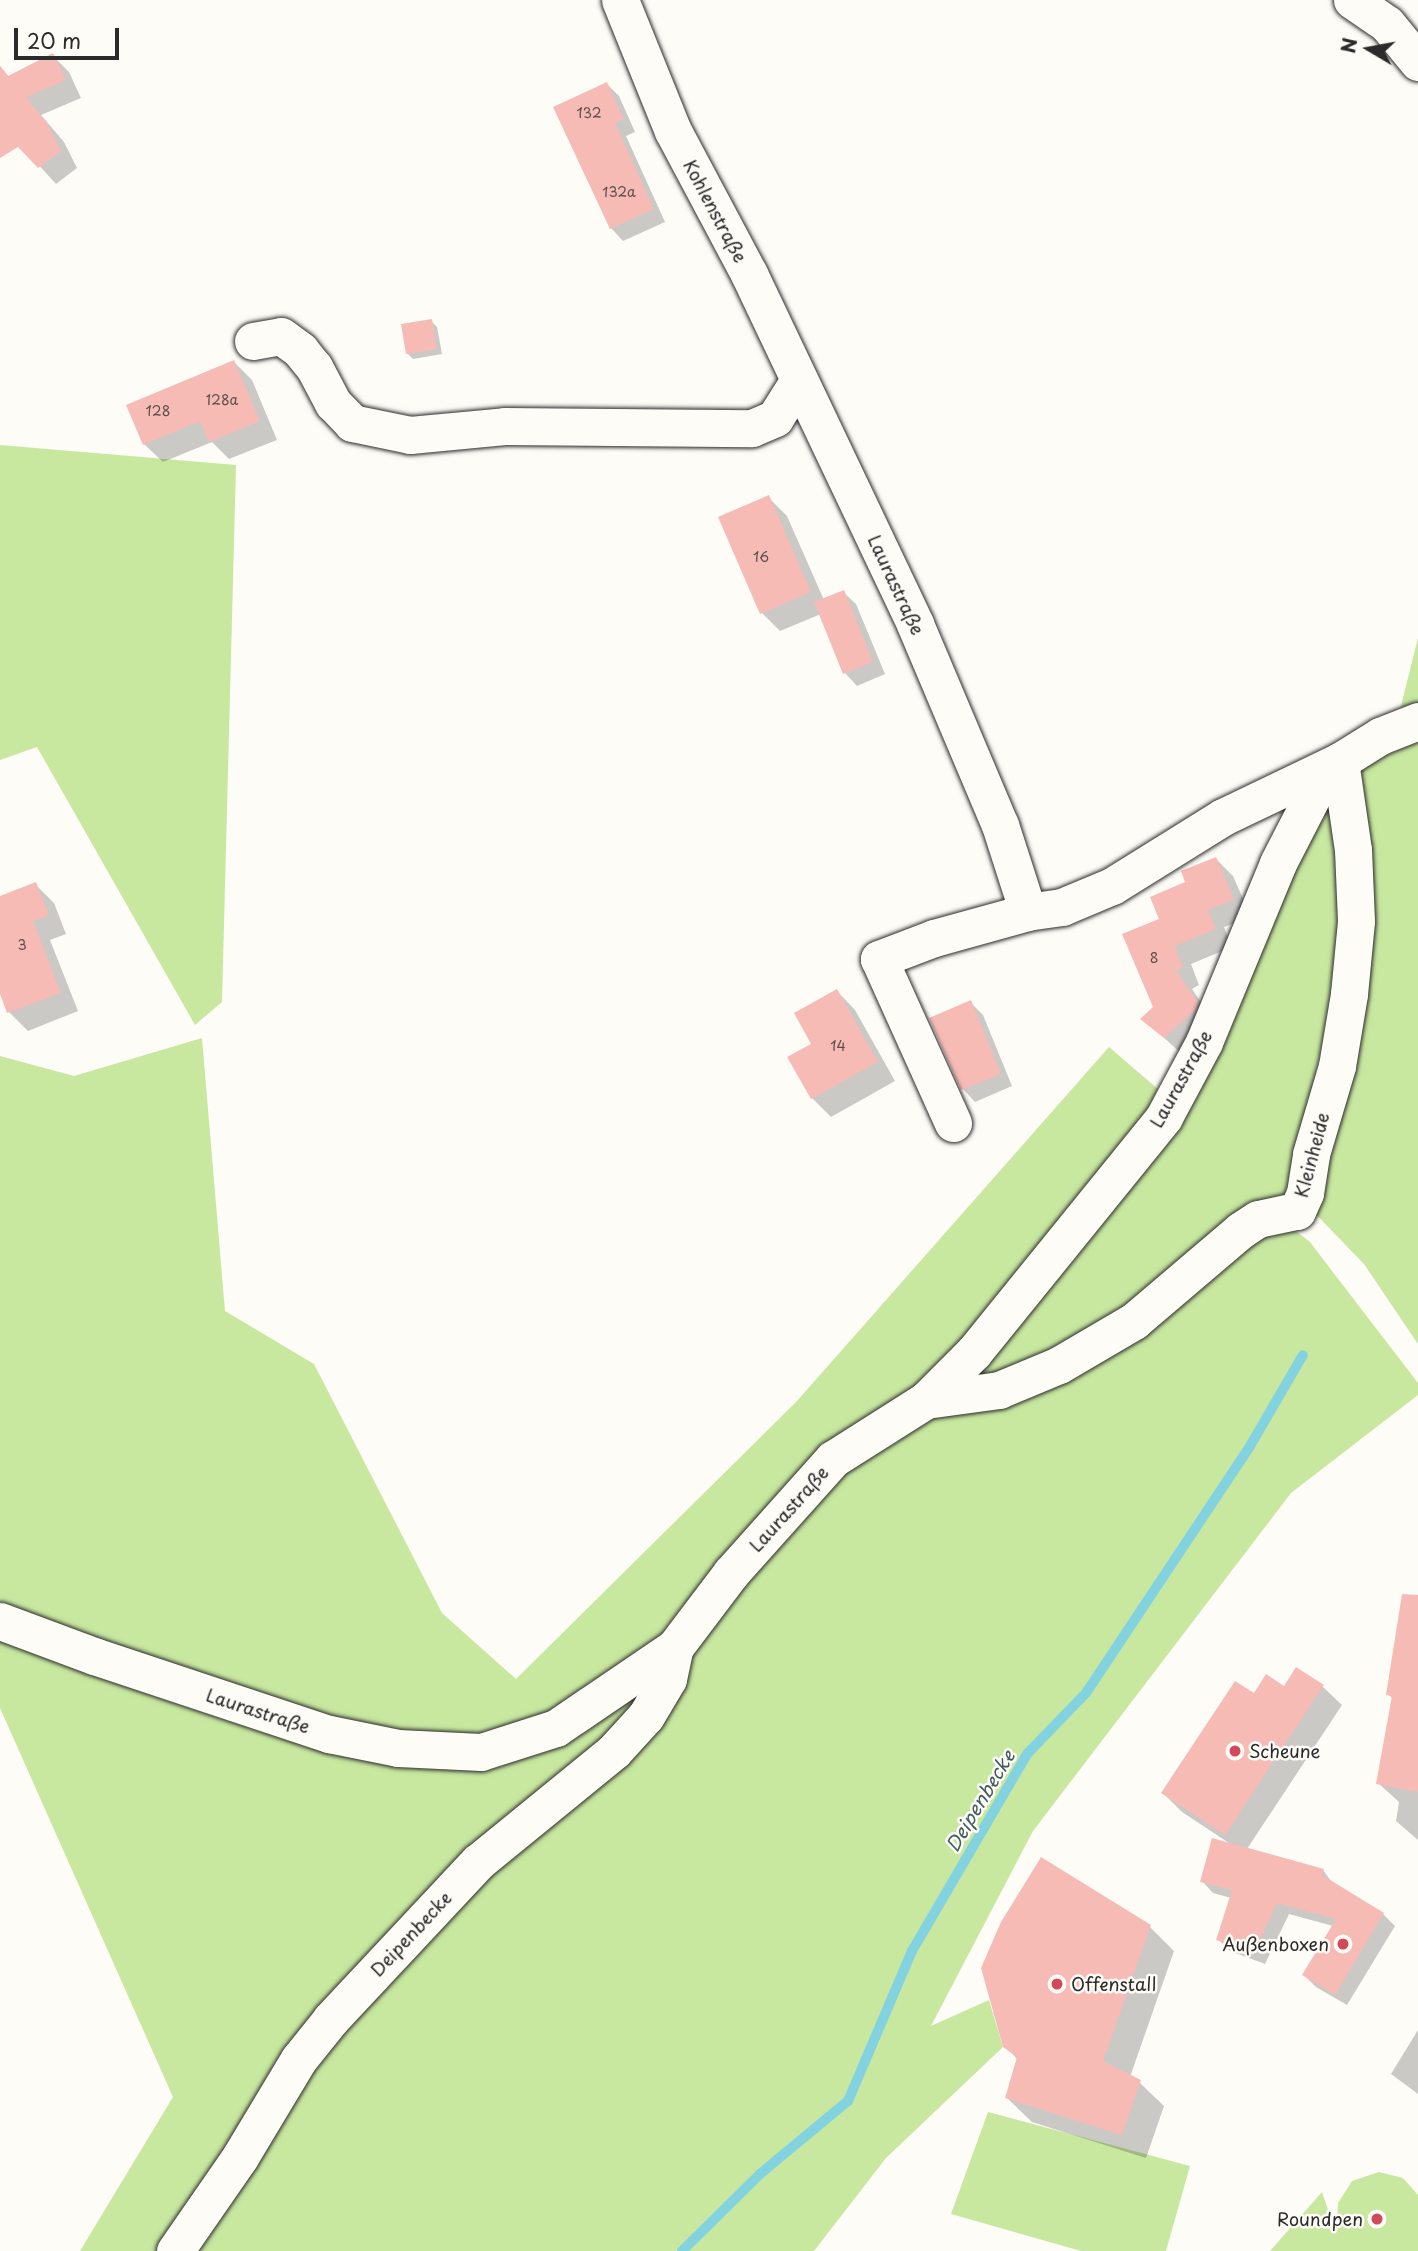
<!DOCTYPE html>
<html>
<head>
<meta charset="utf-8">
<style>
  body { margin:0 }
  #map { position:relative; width:1418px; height:2251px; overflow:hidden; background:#fdfcf7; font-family:"Playpen Sans",sans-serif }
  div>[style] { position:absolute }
  .green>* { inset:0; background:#c8e8a0 }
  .shadow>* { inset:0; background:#0003 }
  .stream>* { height:10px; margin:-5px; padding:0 5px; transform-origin:5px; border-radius:5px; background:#83d2e0 }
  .building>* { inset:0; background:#f7bbb5 }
  .roads { filter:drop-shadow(0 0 2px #2b2b2b) drop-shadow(0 0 2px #2b2b2b) }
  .minor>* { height:37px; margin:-18.5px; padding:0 18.5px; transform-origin:18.5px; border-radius:18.5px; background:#fdfcf7 }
  .dots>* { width:19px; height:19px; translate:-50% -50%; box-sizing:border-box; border:4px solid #fdfcf7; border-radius:50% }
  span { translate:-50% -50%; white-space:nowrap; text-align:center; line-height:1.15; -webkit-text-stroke:5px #fdfcf7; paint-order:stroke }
  .number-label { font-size:14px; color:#5e4f4e }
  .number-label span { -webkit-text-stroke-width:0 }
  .street-label { font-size:18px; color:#2b2b2b }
  .poi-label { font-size:18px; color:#2b2b2b }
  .left { translate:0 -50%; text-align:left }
  .right { translate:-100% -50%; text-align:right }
  .water-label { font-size:19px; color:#455d61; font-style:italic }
  .north { position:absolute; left:1334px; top:14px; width:70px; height:70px; -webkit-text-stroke:5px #fdfcf7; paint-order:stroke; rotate:280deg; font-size:19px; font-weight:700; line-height:28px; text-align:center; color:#2b2b2b }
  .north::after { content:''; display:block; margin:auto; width:24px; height:32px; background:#2b2b2b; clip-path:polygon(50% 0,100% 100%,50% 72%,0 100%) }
  .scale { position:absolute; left:14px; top:28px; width:105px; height:32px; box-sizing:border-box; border:4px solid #2b2b2b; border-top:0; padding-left:9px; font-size:21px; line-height:24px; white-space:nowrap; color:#2b2b2b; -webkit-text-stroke:5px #fdfcf7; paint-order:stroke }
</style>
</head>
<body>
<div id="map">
  <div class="green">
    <i style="clip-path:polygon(0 445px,236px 465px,222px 1002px,195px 1025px,37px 747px,0 760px)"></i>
    <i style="clip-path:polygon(1418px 638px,1418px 706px,1399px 714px)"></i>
    <i style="clip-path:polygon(1418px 740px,1418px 1344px,1364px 1264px,1305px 1203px,1342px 1058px,1351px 773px)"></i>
    <i style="clip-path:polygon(1333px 787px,1345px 911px,1320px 1054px,1289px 1188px,1287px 1224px,1310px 1242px,1329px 1267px,1418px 1383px,1418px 1395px,1291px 1493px,1033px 1831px,931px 2026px,989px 2000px,1003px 2047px,886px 2158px,814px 2251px,80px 2251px,173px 2097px,0 1708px,0 1056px,74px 1076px,202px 1038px,225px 1311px,314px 1364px,442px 1613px,516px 1679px,797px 1401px,1109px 1047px,1181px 1109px)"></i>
    <i style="clip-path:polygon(988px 2112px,1190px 2166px,1166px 2251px,1081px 2251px,951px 2214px)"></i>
    <i style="clip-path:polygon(1379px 2172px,1403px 2178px,1418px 2195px,1418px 2251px,1270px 2251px,1322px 2192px,1336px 2233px,1338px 2203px,1352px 2181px)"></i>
  </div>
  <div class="shadow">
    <i style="clip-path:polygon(52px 55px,69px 72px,81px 98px,41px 115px,64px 142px,77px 168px,56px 184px,0 123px,0 66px,9px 77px)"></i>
    <i style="clip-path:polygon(607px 84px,619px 96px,635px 132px,626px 136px,665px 222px,623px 241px,611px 228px)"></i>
    <i style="clip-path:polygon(431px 321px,437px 327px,442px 354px,413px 359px,407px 353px)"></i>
    <i style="clip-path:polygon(234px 362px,252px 380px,277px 440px,229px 459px,212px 442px,163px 462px,144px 444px)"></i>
    <i style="clip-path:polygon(768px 497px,787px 516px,824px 600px,843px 592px,856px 604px,885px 674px,857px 686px,845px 673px,821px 614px,780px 631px,762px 613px)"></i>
    <i style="clip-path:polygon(1216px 859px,1233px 876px,1251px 917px,1224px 927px,1232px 947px,1191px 964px,1199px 985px,1192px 989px,1214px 1021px,1182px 1054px,1143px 1019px,1155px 1008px,1161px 920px,1188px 883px)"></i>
    <i style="clip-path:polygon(35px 884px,54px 903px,66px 934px,50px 940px,78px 1011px,28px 1031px,9px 1012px,0 989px,0 898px)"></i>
    <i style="clip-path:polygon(837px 991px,855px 1010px,895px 1081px,831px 1117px,812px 1098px,790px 1057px,813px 1044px)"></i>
    <i style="clip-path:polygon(970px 1002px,983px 1015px,1012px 1086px,975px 1102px,963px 1089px)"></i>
    <i style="clip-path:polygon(1418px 1640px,1418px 1840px,1396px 1821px,1399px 1802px,1378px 1783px,1393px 1699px,1388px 1694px)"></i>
    <i style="clip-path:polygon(1297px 1669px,1323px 1687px,1342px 1705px,1247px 1849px,1323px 1870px,1334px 1885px,1383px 1914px,1395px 1926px,1347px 2005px,1316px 1987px,1304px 1975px,1333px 1926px,1289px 1914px,1265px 1964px,1230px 1951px,1218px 1939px,1231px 1898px,1213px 1893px,1202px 1881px,1232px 1845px,1182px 1812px,1163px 1793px,1254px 1695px,1284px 1688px)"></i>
    <i style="clip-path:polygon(1150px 1927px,1174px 1951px,1130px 2077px,1139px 2082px,1164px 2106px,1146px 2158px,1032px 2122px,1007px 2098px,1018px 2060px,1005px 2046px)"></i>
    <i style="clip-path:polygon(1418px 2030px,1418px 2094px,1391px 2074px)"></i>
  </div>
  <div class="stream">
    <i style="left:682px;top:2251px;width:110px;rotate:-44.6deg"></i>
    <i style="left:760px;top:2174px;width:114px;rotate:-39.7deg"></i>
    <i style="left:848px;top:2101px;width:163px;rotate:-66.9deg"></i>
    <i style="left:912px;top:1951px;width:228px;rotate:-59.7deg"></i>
    <i style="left:1027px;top:1754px;width:85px;rotate:-46deg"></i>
    <i style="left:1086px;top:1693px;width:296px;rotate:-56.4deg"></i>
    <i style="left:1250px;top:1446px;width:105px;rotate:-59.8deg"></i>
  </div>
  <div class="building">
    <i style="clip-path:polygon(53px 53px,66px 80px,26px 97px,47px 123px,61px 151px,38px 168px,18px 147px,0 158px,0 66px,8px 76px)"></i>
    <i style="clip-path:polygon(607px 82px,624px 119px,615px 123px,654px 209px,610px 229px,553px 107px)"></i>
    <i style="clip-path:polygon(432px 319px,437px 349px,406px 354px,401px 324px)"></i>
    <i style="clip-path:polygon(234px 360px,260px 421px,209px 442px,200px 421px,143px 445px,126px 405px)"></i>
    <i style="clip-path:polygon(769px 495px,811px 592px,760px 614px,718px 517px)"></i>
    <i style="clip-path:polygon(844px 590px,873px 662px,843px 674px,814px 602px)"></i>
    <i style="clip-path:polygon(1216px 857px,1234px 899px,1208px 910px,1216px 929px,1175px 946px,1183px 968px,1176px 971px,1198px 1002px,1194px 1011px,1164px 1038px,1140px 1019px,1153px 1007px,1122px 934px,1159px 919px,1150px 897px,1185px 882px,1181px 871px)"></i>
    <i style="clip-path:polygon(36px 882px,49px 915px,33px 921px,61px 993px,7px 1013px,0 994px,0 896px)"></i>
    <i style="clip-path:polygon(837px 989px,878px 1062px,811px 1099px,787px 1057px,811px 1044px,794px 1013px)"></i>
    <i style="clip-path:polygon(971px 1000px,1001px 1074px,961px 1090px,929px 1018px)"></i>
    <i style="clip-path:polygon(1402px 1594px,1418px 1595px,1418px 1792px,1376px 1784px,1392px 1696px,1386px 1695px)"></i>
    <i style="clip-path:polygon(1296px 1667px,1324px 1685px,1225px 1835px,1161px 1793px,1235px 1681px,1254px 1693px,1266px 1674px,1284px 1686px)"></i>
    <i style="clip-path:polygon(1212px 1838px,1324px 1869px,1322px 1875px,1384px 1913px,1335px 1995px,1302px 1975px,1336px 1919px,1277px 1903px,1253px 1954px,1216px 1940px,1232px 1890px,1200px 1882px)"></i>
    <i style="clip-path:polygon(1041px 1857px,1151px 1925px,1103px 2061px,1141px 2080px,1122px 2135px,1005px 2098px,1017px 2057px,1003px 2047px,981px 1968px,1001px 1922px)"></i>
  </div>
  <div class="roads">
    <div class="minor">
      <i style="left:620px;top:0;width:141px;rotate:68deg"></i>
      <i style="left:673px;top:131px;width:162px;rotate:62deg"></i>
      <i style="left:749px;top:274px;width:387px;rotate:64.6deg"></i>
      <i style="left:915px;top:624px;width:218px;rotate:67.1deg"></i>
      <i style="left:1000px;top:825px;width:91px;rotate:72.2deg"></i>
      <i style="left:1352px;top:0;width:42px;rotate:34.4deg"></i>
      <i style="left:1387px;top:24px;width:49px;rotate:50.8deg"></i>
      <i style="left:253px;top:341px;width:28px;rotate:-10deg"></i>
      <i style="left:281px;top:336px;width:24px;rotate:36deg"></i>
      <i style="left:300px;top:350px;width:22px;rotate:51deg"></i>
      <i style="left:314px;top:367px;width:41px;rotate:62.2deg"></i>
      <i style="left:333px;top:403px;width:28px;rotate:46deg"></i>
      <i style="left:352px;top:423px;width:59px;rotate:11.7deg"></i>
      <i style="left:410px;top:435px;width:95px;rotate:-5.4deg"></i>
      <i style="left:505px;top:426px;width:247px;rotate:0.5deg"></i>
      <i style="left:752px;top:428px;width:25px;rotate:-23deg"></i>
      <i style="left:775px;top:418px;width:45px;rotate:-57.7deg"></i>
      <i style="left:926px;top:1400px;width:74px;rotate:-7.8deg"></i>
      <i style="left:999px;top:1390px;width:65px;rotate:-22.6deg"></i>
      <i style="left:1059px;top:1365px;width:87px;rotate:-30.4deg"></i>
      <i style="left:1134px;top:1321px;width:140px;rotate:-40.4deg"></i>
      <i style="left:1241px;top:1230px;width:20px;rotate:-33deg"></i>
      <i style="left:1258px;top:1219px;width:40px;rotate:-12deg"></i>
      <i style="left:1297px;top:1211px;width:20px;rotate:-66deg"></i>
      <i style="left:1305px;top:1193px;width:39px;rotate:-81deg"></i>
      <i style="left:1311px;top:1154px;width:92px;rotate:-73.5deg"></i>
      <i style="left:1337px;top:1066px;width:73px;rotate:-80.5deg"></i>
      <i style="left:1349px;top:994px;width:73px;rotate:-84.5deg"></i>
      <i style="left:1356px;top:921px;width:71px;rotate:-92.4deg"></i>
      <i style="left:1353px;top:850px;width:90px;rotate:-98.3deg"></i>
      <i style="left:1340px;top:761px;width:130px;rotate:154.4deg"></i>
      <i style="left:1223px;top:817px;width:131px;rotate:148.1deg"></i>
      <i style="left:1112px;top:886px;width:54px;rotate:157.2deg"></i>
      <i style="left:1062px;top:907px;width:34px;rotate:172deg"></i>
      <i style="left:1028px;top:912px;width:98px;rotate:164.5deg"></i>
      <i style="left:934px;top:938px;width:59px;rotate:159.1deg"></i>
      <i style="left:879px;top:959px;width:180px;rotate:65.7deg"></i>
      <i style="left:0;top:1621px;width:100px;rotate:20.4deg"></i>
      <i style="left:94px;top:1656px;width:248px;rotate:18.4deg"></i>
      <i style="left:329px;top:1734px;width:70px;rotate:11.5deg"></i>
      <i style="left:398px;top:1748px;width:83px;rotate:2.8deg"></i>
      <i style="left:481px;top:1752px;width:79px;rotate:-17.7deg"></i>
      <i style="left:556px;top:1728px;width:144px;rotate:-34.2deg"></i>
      <i style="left:675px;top:1647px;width:93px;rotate:-52.9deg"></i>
      <i style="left:731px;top:1573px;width:153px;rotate:-48.2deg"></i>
      <i style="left:833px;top:1459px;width:110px;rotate:-32.4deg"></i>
      <i style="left:926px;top:1400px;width:68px;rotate:-45deg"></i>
      <i style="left:974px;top:1352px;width:302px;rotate:-51deg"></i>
      <i style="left:1164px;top:1117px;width:85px;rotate:-61.9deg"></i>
      <i style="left:1204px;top:1042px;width:194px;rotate:-67.5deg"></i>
      <i style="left:1278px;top:863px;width:79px;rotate:-62.8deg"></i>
      <i style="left:1314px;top:793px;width:41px;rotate:-50.9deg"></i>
      <i style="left:1340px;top:761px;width:47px;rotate:-32deg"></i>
      <i style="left:1380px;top:736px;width:41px;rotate:-21.5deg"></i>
      <i style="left:175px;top:2251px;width:114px;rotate:-55.3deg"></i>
      <i style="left:240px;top:2157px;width:114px;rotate:-59deg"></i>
      <i style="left:299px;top:2059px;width:51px;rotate:-51.3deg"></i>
      <i style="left:331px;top:2019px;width:215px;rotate:-46.9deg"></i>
      <i style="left:478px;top:1862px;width:176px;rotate:-39.2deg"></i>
      <i style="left:614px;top:1751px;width:47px;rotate:-47.6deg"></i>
      <i style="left:646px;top:1716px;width:43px;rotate:-59.3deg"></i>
      <i style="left:668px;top:1679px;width:33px;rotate:-78deg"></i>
    </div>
  </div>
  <div class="dots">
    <i style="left:1235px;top:1751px;background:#d1495b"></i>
    <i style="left:1343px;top:1944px;background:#d1495b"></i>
    <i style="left:1057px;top:1984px;background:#d1495b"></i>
    <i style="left:1377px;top:2219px;background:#d1495b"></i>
  </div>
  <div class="number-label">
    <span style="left:589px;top:113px">132</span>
    <span style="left:619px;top:192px">132a</span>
    <span style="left:222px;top:400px">128a</span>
    <span style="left:158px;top:411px">128</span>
    <span style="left:761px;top:557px">16</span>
    <span style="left:22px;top:945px">3</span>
    <span style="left:1154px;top:958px">8</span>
    <span style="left:838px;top:1046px">14</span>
  </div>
  <div class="street-label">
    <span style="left:715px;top:211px;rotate:62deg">Kohlenstraße</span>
    <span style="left:896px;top:585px;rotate:65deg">Laurastraße</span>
    <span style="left:1181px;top:1079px;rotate:-61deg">Laurastraße</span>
    <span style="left:1312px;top:1155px;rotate:-75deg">Kleinheide</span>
    <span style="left:789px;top:1509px;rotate:-48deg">Laurastraße</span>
    <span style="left:258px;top:1711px;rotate:18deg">Laurastraße</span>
    <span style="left:411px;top:1934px;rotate:-47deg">Deipenbecke</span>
  </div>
  <div class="poi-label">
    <span class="left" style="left:1249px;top:1751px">Scheune</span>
    <span class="right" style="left:1329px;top:1944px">Außenboxen</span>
    <span class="left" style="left:1071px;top:1984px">Offenstall</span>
    <span class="right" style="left:1363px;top:2219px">Roundpen</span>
  </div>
  <div class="water-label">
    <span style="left:980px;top:1801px;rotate:-59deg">Deipenbecke</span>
  </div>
  <div class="north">N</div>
  <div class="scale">20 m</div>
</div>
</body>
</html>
